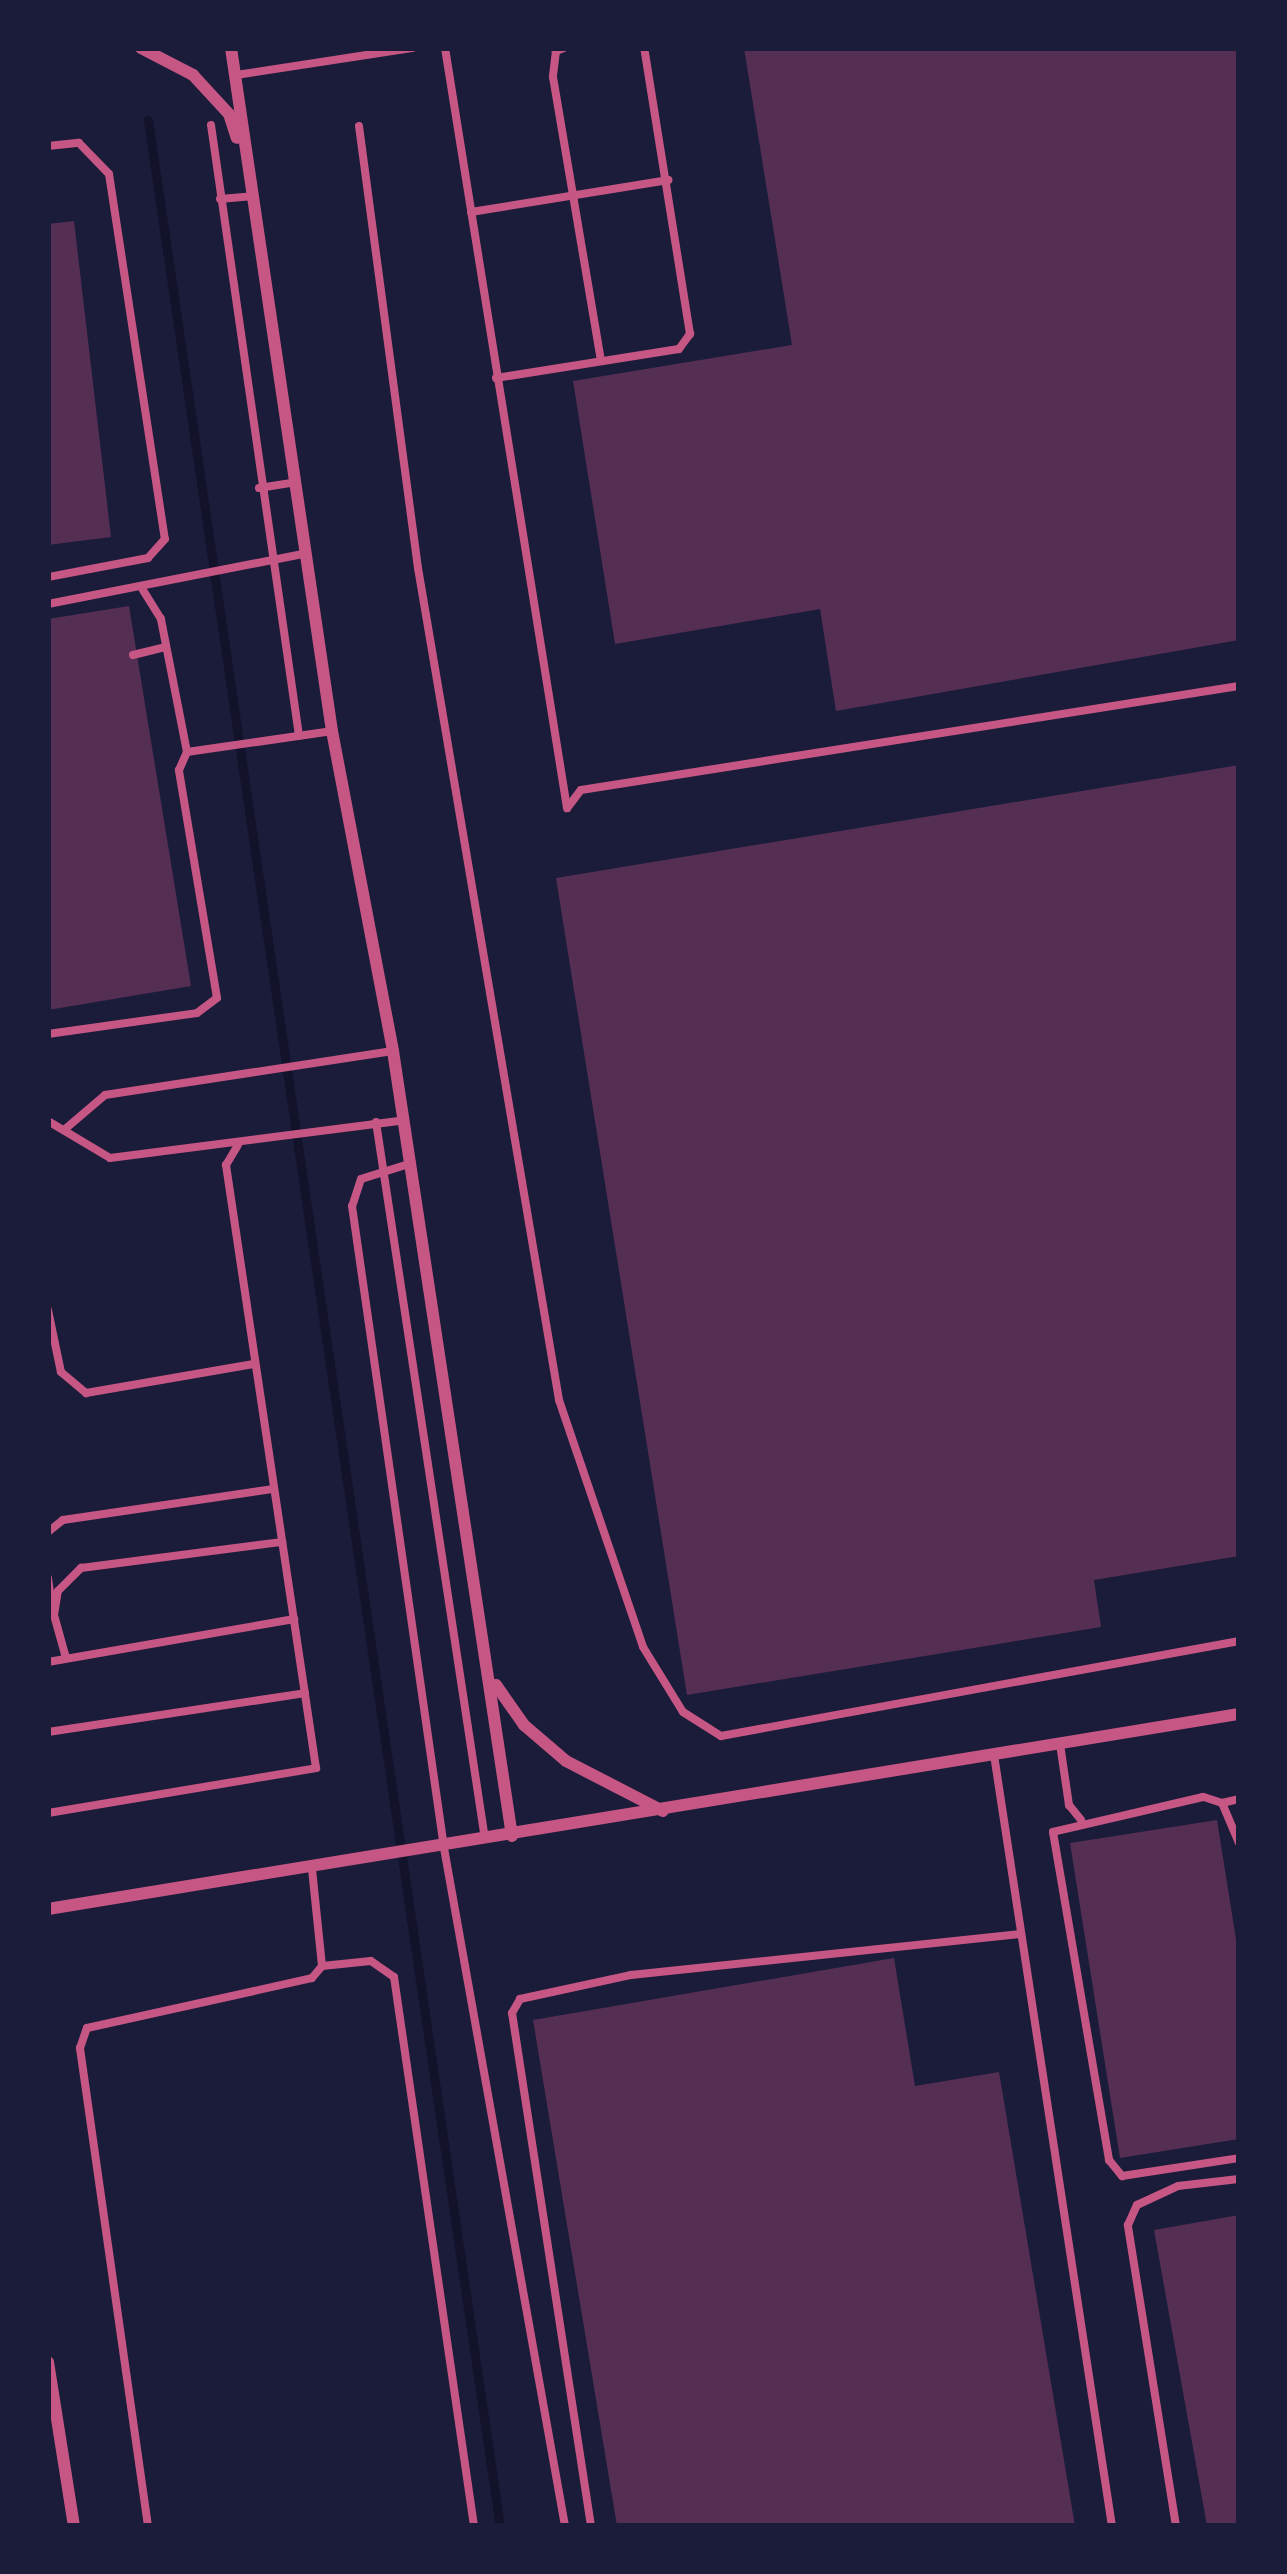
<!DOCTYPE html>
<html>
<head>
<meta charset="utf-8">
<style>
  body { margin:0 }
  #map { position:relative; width:1287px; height:2574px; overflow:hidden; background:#1b1b3a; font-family:Roboto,sans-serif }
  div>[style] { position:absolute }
  .stream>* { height:9px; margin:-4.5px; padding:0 4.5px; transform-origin:4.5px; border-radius:4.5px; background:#12122b }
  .building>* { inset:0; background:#542f53 }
  .service>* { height:8px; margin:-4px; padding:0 4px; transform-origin:4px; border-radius:4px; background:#c65784 }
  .minor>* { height:12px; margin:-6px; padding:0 6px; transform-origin:6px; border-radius:6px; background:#c65784 }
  span { translate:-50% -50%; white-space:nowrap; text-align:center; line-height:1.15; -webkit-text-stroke:12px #1b1b3a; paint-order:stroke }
  .frame { position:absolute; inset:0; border:51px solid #1b1b3a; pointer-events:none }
</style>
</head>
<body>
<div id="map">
  <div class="stream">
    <i style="left:148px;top:120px;width:2432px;rotate:81.68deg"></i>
  </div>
  <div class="building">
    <i style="clip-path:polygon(744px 48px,1239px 48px,1239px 640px,836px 711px,820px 609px,615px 644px,573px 381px,792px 345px)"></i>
    <i style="clip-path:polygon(74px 221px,111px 537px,48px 545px,48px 224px)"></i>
    <i style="clip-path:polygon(129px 606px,191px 986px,48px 1010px,48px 619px)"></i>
    <i style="clip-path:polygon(1239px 765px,1239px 1556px,1094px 1580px,1101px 1627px,687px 1695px,556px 878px)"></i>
    <i style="clip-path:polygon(1217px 1820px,1239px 1958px,1239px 2139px,1120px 2158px,1070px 1843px)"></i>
    <i style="clip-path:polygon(894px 1958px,915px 2086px,999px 2072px,1075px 2526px,617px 2526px,533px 2020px)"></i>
    <i style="clip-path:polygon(1239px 2215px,1239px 2526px,1207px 2526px,1154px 2230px)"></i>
  </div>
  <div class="service">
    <i style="left:445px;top:48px;width:770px;rotate:80.88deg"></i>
    <i style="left:564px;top:48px;width:9px;rotate:159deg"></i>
    <i style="left:556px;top:51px;width:26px;rotate:97deg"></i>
    <i style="left:553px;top:77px;width:288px;rotate:80.4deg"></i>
    <i style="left:236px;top:75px;width:178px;rotate:-8.7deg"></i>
    <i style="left:211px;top:125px;width:617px;rotate:81.8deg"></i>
    <i style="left:359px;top:126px;width:446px;rotate:82.4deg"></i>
    <i style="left:418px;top:568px;width:844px;rotate:80.38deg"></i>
    <i style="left:559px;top:1400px;width:261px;rotate:71.2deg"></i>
    <i style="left:643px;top:1647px;width:76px;rotate:58.4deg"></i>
    <i style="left:683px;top:1712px;width:45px;rotate:32.3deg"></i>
    <i style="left:721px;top:1736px;width:527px;rotate:-10.39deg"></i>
    <i style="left:48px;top:146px;width:31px;rotate:-6deg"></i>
    <i style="left:79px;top:143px;width:43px;rotate:45.9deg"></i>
    <i style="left:109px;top:174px;width:369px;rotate:81.3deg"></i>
    <i style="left:165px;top:539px;width:25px;rotate:132deg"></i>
    <i style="left:148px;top:558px;width:102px;rotate:169.2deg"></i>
    <i style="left:220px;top:199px;width:33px;rotate:-5deg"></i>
    <i style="left:471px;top:212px;width:200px;rotate:-9.2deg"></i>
    <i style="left:496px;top:378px;width:185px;rotate:-9deg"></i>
    <i style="left:679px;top:349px;width:19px;rotate:-54deg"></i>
    <i style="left:690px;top:334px;width:290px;rotate:-99.1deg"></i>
    <i style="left:259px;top:488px;width:36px;rotate:-9deg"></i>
    <i style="left:48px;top:604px;width:261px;rotate:-11.1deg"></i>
    <i style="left:133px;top:655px;width:34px;rotate:-14deg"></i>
    <i style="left:187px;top:752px;width:147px;rotate:-8.2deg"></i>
    <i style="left:568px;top:807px;width:21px;rotate:-53deg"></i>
    <i style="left:581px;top:790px;width:666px;rotate:-8.98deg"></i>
    <i style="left:48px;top:1034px;width:150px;rotate:-8deg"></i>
    <i style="left:197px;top:1013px;width:25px;rotate:-37deg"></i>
    <i style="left:217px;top:998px;width:231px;rotate:-99.5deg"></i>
    <i style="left:179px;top:770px;width:20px;rotate:-66deg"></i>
    <i style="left:187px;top:752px;width:136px;rotate:-101.1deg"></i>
    <i style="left:161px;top:619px;width:34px;rotate:-122deg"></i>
    <i style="left:48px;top:1121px;width:72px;rotate:30.8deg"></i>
    <i style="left:110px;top:1158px;width:297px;rotate:-7.3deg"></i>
    <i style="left:376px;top:1122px;width:725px;rotate:81.36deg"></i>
    <i style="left:64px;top:1130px;width:54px;rotate:-40.5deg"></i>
    <i style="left:105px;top:1095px;width:291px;rotate:-8.7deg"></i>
    <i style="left:412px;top:1163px;width:53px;rotate:162.6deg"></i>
    <i style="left:361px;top:1179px;width:28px;rotate:108deg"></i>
    <i style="left:352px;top:1206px;width:649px;rotate:81.84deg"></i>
    <i style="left:444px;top:1848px;width:689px;rotate:79.88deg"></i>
    <i style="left:48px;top:1310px;width:63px;rotate:78.2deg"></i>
    <i style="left:61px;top:1372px;width:33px;rotate:40deg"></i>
    <i style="left:86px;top:1393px;width:170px;rotate:-9.8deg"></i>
    <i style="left:48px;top:1532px;width:19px;rotate:-39deg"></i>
    <i style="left:63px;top:1520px;width:213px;rotate:-8.4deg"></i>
    <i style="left:48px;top:1578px;width:28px;rotate:82deg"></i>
    <i style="left:66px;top:1658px;width:45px;rotate:-105.6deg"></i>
    <i style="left:54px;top:1615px;width:24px;rotate:-81deg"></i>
    <i style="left:58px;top:1591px;width:33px;rotate:-45deg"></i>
    <i style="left:81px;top:1568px;width:203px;rotate:-7.4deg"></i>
    <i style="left:48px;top:1662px;width:250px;rotate:-9.9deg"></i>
    <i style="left:48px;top:1732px;width:260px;rotate:-8.6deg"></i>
    <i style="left:1060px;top:1744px;width:62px;rotate:81.6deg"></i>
    <i style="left:1069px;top:1805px;width:19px;rotate:51deg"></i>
    <i style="left:994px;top:1755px;width:780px;rotate:81.3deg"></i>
    <i style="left:1222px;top:1803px;width:17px;rotate:-13deg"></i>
    <i style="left:48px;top:1813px;width:272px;rotate:-9.5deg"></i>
    <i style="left:316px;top:1768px;width:610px;rotate:-98.49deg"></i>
    <i style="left:226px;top:1165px;width:23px;rotate:-59deg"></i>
    <i style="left:1239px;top:1843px;width:43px;rotate:-113deg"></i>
    <i style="left:1222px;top:1803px;width:20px;rotate:-162deg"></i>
    <i style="left:1203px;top:1797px;width:154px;rotate:166.9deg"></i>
    <i style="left:1053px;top:1832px;width:333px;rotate:80.3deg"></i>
    <i style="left:1109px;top:2160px;width:21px;rotate:51deg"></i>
    <i style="left:1122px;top:2176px;width:118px;rotate:-8.7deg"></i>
    <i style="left:312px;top:1869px;width:98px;rotate:84.1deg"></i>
    <i style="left:148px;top:2526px;width:483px;rotate:-98.1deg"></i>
    <i style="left:80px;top:2048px;width:21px;rotate:-71deg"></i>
    <i style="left:87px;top:2028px;width:230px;rotate:-12.5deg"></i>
    <i style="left:312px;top:1978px;width:16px;rotate:-50deg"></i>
    <i style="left:322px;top:1966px;width:49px;rotate:-5.8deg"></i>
    <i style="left:371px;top:1961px;width:28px;rotate:35deg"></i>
    <i style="left:394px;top:1977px;width:555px;rotate:81.71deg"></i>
    <i style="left:591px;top:2526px;width:519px;rotate:-98.75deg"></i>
    <i style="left:512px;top:2013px;width:16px;rotate:-60deg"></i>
    <i style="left:520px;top:1999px;width:114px;rotate:-12.2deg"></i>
    <i style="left:631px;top:1975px;width:391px;rotate:-6deg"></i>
    <i style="left:1176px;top:2526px;width:305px;rotate:-99.1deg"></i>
    <i style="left:1128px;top:2225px;width:22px;rotate:-66deg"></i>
    <i style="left:1137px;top:2205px;width:45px;rotate:-24.9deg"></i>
    <i style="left:1178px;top:2186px;width:61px;rotate:-6.5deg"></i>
  </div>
  <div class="minor">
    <i style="left:141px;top:48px;width:59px;rotate:27.4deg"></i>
    <i style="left:193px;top:75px;width:53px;rotate:47.3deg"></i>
    <i style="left:229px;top:114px;width:25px;rotate:72deg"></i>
    <i style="left:231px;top:48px;width:690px;rotate:81.59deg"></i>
    <i style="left:332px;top:731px;width:326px;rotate:79.2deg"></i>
    <i style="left:393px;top:1051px;width:794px;rotate:81.38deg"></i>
    <i style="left:496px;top:1685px;width:49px;rotate:55deg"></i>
    <i style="left:524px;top:1725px;width:55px;rotate:40.6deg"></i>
    <i style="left:566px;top:1761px;width:109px;rotate:27.3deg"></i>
    <i style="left:48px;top:1909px;width:1207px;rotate:-9.3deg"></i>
    <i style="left:48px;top:2362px;width:166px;rotate:81deg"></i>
  </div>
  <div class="frame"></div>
</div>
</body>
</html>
